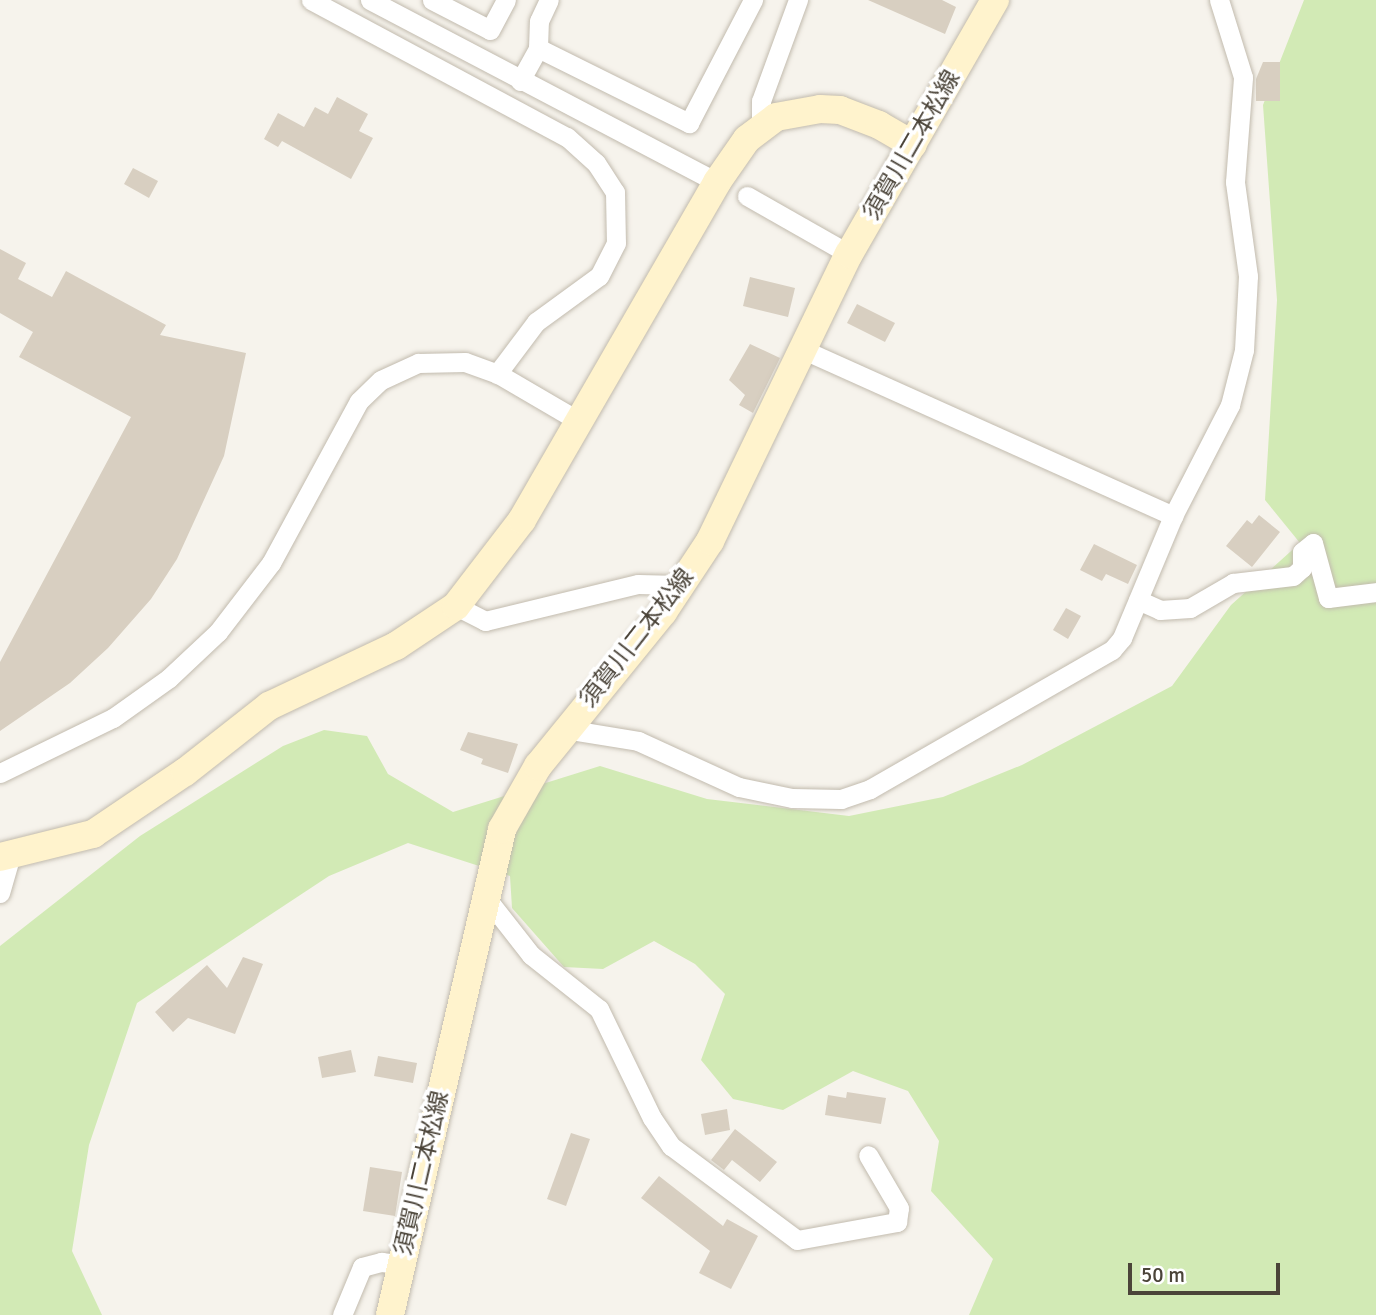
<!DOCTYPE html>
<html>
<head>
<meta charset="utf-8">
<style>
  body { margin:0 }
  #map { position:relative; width:1376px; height:1315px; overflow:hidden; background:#f6f3ec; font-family:Signika,"Noto Sans JP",sans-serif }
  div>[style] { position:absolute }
  .green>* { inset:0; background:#d2eab5 }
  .building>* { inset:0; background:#d8cfc1 }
  .roads { filter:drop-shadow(0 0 2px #c2bbae) drop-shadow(0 0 2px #c2bbae) }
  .street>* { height:19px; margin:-9.5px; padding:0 9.5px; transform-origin:9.5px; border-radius:9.5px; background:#fff }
  .secondary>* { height:28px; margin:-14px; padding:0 14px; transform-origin:14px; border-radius:14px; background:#fff3cd }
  span { translate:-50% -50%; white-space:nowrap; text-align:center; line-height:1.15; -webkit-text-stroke:7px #fff; paint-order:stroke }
  .street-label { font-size:24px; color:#4b4439 }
  .scale { position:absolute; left:1128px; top:1263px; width:152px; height:32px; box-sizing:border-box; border:4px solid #4b4439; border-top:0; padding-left:9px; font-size:21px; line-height:24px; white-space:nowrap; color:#4b4439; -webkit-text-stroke:5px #fff; paint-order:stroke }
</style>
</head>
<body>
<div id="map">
  <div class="green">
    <i style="clip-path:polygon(1304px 0,1376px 0,1376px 1315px,969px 1315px,993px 1259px,931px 1191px,939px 1141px,908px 1091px,853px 1071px,783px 1110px,733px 1099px,701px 1060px,725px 994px,695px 964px,654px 941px,603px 969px,564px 967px,512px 908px,510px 876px,408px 843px,329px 876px,137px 1003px,89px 1145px,72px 1251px,102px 1315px,0 1315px,0 946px,140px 836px,283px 746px,324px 730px,367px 736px,388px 774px,453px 812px,600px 766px,707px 799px,849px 816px,943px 797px,1022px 765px,1172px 686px,1231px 605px,1300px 543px,1265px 500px,1277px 300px,1263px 105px)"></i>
  </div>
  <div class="building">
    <i style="clip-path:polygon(868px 0,942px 0,956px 7px,945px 34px)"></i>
    <i style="clip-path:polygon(1263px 62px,1280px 62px,1280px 101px,1256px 101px,1256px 79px)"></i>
    <i style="clip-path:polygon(337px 97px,368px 114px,359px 131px,373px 138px,351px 179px,282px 141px,278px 147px,264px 139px,278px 113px,304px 127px,315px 107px,328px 114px)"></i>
    <i style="clip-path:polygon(133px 168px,158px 181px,149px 198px,124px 184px)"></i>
    <i style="clip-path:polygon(0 249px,26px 263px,18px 279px,52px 297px,66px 271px,166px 325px,160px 335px,246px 353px,224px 456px,177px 559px,151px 599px,108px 648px,70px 683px,0 731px,0 662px,131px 417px,19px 357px,33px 332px,0 313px)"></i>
    <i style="clip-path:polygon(750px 277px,795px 288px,788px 317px,743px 306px)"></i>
    <i style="clip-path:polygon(857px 304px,895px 323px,885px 342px,847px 323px)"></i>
    <i style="clip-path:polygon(750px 344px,780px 358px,753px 413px,739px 405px,745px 395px,729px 380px)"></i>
    <i style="clip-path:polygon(1259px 515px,1280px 532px,1252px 567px,1226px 546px,1247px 520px,1252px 524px)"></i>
    <i style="clip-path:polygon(1094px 544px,1137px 565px,1128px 584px,1106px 574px,1102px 581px,1080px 570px)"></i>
    <i style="clip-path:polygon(1066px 608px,1081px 616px,1068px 639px,1053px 630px)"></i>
    <i style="clip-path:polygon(468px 732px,518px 744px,508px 773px,481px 764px,483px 759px,460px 750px)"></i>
    <i style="clip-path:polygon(243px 957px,263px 964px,235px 1034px,188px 1018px,173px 1032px,155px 1012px,207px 965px,227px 988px)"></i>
    <i style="clip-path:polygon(351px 1050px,356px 1072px,322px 1078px,318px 1057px)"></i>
    <i style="clip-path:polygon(378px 1056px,417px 1063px,413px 1083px,374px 1076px)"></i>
    <i style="clip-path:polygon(847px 1092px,886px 1098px,881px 1124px,825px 1115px,828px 1095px,846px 1098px)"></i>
    <i style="clip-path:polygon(727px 1109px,730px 1130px,705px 1135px,701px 1114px)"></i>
    <i style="clip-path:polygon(735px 1129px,777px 1162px,760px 1182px,732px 1160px,724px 1170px,711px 1160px)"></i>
    <i style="clip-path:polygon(571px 1133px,590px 1139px,566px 1206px,547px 1199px)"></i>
    <i style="clip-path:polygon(370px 1167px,402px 1172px,395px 1216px,363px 1211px)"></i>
    <i style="clip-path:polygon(659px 1176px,723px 1226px,727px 1219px,758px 1236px,731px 1289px,699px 1273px,710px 1251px,641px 1198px)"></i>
  </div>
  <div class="roads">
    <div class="street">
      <i style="left:311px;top:0;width:290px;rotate:28.2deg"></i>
      <i style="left:567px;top:137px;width:39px;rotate:42deg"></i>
      <i style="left:596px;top:163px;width:35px;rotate:57deg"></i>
      <i style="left:615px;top:192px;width:51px;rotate:88.9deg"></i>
      <i style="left:616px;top:243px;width:37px;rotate:117deg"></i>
      <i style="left:599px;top:276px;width:78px;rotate:143.9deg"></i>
      <i style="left:536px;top:322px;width:65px;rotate:126.9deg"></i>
      <i style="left:370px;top:0;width:392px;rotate:27.7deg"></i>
      <i style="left:432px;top:0;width:65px;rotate:27.3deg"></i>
      <i style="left:490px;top:30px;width:34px;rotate:-62deg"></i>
      <i style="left:538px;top:48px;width:27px;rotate:-88deg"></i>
      <i style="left:539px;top:21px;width:23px;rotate:-65deg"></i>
      <i style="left:520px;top:81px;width:38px;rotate:-61deg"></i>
      <i style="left:538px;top:48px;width:169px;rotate:26.4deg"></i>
      <i style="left:689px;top:123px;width:139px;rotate:-62.5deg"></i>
      <i style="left:761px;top:128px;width:27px;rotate:-90deg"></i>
      <i style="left:761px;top:101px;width:108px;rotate:-69.9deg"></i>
      <i style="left:747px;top:196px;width:117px;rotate:29.6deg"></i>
      <i style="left:804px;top:350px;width:405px;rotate:24.2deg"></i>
      <i style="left:1138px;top:600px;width:24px;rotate:24deg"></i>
      <i style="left:1160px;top:610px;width:30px;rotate:-4deg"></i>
      <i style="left:1190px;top:608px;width:50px;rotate:-30.2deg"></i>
      <i style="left:1233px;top:583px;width:60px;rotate:-6.7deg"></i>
      <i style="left:1293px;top:576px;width:12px;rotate:-42deg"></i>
      <i style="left:1302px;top:568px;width:16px;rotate:-90deg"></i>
      <i style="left:1302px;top:552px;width:14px;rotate:-39deg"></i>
      <i style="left:1313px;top:543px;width:57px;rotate:74.7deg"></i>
      <i style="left:1328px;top:598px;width:48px;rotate:-7.1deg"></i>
      <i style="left:456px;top:606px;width:33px;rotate:27deg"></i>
      <i style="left:485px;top:621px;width:157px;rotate:-13.6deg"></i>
      <i style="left:638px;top:584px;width:42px;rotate:1.4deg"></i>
      <i style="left:565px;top:729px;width:74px;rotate:9.3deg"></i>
      <i style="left:638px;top:741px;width:111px;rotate:24.5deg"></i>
      <i style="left:739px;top:787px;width:54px;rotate:11.7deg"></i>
      <i style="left:792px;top:798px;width:49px;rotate:1.2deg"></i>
      <i style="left:841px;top:799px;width:31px;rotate:-19deg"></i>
      <i style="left:870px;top:789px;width:279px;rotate:-29.9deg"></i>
      <i style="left:1112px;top:650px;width:16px;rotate:-50deg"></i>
      <i style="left:1122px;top:638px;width:132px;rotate:-67.3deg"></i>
      <i style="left:1173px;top:516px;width:125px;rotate:-62.8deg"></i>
      <i style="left:1230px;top:405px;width:57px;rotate:-75.7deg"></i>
      <i style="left:1244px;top:350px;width:74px;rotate:-86.9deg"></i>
      <i style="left:1248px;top:276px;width:95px;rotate:-97.9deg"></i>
      <i style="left:1235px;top:182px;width:105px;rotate:-85.6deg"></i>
      <i style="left:1243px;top:77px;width:81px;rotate:-107.3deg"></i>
      <i style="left:0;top:773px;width:126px;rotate:-26deg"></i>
      <i style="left:113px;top:718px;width:69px;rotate:-35.5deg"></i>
      <i style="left:169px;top:678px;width:67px;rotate:-43.2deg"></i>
      <i style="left:218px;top:632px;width:87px;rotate:-52.5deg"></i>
      <i style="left:271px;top:563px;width:184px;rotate:-61.5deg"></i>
      <i style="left:359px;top:401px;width:30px;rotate:-44deg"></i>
      <i style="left:381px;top:380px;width:41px;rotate:-24.7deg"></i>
      <i style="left:418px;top:363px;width:47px;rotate:-1.2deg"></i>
      <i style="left:465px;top:362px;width:37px;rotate:20deg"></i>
      <i style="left:500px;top:375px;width:89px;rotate:30.3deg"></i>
      <i style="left:0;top:893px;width:37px;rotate:-74deg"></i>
      <i style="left:484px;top:895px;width:76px;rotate:51.9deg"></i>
      <i style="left:531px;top:955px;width:87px;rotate:38.5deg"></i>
      <i style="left:599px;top:1009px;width:121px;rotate:64.1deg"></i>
      <i style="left:652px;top:1118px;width:34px;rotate:56deg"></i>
      <i style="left:671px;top:1146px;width:157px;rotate:36.7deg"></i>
      <i style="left:797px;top:1240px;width:102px;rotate:-10.2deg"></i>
      <i style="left:897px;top:1222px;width:14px;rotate:-82deg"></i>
      <i style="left:899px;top:1208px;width:61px;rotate:-120.3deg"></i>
      <i style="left:342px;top:1315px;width:52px;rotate:-67.4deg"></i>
      <i style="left:362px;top:1267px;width:20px;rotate:-15deg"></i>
      <i style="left:381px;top:1262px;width:20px;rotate:6deg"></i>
    </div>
    <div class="secondary">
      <i style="left:0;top:857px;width:96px;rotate:-13.9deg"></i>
      <i style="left:93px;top:834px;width:111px;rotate:-34deg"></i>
      <i style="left:185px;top:772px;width:107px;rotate:-38.2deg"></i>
      <i style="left:269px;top:706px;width:140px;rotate:-25.3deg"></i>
      <i style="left:396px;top:646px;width:72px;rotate:-33.7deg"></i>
      <i style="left:456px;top:606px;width:108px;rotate:-52.5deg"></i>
      <i style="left:522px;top:520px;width:390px;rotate:-60deg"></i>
      <i style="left:717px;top:182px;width:52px;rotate:-55.1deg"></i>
      <i style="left:747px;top:139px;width:36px;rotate:-37deg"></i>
      <i style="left:776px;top:117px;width:45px;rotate:-10.3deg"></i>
      <i style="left:820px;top:109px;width:20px;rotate:3deg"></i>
      <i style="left:840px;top:110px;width:42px;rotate:21deg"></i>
      <i style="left:879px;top:125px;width:39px;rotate:30deg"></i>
      <i style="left:390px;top:1315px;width:499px;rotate:-77deg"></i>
      <i style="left:502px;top:829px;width:73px;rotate:-60.3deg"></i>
      <i style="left:538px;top:766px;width:198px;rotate:-50.9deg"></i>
      <i style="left:663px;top:612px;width:85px;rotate:-56.5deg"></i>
      <i style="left:710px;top:541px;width:319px;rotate:-64.2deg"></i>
      <i style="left:849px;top:254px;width:293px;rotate:-60.1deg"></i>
    </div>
  </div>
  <div class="street-label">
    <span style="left:912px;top:145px;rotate:-60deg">須賀川二本松線</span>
    <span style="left:637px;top:638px;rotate:-52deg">須賀川二本松線</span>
    <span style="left:422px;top:1173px;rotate:-77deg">須賀川二本松線</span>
  </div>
  <div class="scale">50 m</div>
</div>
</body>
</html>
